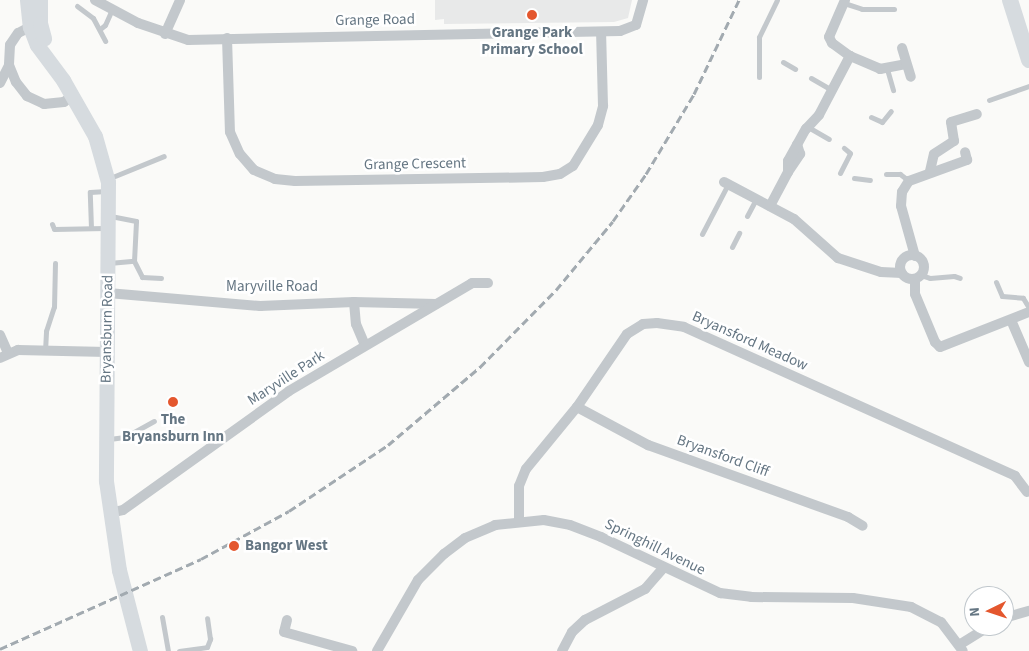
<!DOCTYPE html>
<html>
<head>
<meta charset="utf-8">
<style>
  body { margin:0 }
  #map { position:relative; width:1029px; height:651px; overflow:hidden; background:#fafaf8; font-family:"Source Sans 3",sans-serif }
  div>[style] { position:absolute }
  .built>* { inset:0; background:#e8e9e9 }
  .lane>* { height:5px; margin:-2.5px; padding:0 2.5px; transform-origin:2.5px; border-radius:2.5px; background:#c3c8cc }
  .street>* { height:10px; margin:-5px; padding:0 5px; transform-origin:5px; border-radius:5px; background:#c3c8cc }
  .street>.ring { margin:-5px; padding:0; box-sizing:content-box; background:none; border:10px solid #c3c8cc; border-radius:50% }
  .secondary>* { height:15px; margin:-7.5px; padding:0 7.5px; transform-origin:7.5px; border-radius:7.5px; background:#d6dbdf }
  .primary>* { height:16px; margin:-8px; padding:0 8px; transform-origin:8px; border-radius:8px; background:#d6dbdf }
  .rail>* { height:3px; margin-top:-1.5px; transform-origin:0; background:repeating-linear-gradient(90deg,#a2aab0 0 8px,transparent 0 12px) }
  .dots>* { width:14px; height:14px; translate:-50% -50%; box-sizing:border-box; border:2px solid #fff; border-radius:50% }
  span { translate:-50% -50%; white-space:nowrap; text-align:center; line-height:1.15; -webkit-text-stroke:5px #fff; paint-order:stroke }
  .street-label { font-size:15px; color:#657683 }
  .poi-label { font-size:15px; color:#657683; font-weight:700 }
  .left { translate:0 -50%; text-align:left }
  .north { position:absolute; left:964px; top:586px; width:50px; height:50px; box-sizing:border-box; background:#fff; border:1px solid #c1c8cd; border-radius:50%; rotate:266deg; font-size:14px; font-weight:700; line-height:20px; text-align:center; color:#657683 }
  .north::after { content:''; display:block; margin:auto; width:18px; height:22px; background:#e4572e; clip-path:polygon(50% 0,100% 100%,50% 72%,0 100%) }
</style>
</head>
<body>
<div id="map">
  <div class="built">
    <i style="clip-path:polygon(435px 0,632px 0,628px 18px,614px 22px,444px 24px,444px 19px,435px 20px)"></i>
  </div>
  <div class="lane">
    <i style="left:844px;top:3px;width:19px;rotate:18deg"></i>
    <i style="left:862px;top:9px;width:32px"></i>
    <i style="left:77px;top:6px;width:20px;rotate:37deg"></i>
    <i style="left:93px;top:18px;width:26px;rotate:62deg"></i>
    <i style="left:100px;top:29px;width:6px;rotate:-39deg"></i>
    <i style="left:105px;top:25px;width:17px;rotate:-66deg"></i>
    <i style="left:783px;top:62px;width:14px;rotate:30deg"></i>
    <i style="left:887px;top:69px;width:22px;rotate:74deg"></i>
    <i style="left:759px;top:77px;width:40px;rotate:-90deg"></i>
    <i style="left:759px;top:37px;width:41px;rotate:-64.1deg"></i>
    <i style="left:811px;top:78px;width:24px;rotate:30deg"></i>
    <i style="left:989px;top:100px;width:42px;rotate:-19.3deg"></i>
    <i style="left:871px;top:117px;width:12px;rotate:24deg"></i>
    <i style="left:882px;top:122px;width:14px;rotate:-51deg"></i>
    <i style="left:808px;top:127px;width:24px;rotate:30deg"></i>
    <i style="left:840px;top:173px;width:22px;rotate:-63deg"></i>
    <i style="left:850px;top:153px;width:8px;rotate:-140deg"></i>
    <i style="left:886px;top:174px;width:14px"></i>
    <i style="left:900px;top:174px;width:11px;rotate:38deg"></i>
    <i style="left:110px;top:178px;width:58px;rotate:-22.2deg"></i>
    <i style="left:854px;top:178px;width:16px;rotate:7deg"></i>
    <i style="left:747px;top:216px;width:19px;rotate:-62deg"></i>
    <i style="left:52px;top:224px;width:5px;rotate:68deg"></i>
    <i style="left:54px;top:229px;width:51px;rotate:-1.1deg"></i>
    <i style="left:91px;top:228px;width:36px;rotate:-92deg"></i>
    <i style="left:90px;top:192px;width:16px;rotate:-4deg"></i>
    <i style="left:702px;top:234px;width:56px;rotate:-62.5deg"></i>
    <i style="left:732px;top:247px;width:16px;rotate:-63deg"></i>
    <i style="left:134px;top:261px;width:18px;rotate:63deg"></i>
    <i style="left:142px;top:277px;width:19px;rotate:3deg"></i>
    <i style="left:109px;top:263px;width:25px;rotate:-5deg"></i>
    <i style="left:134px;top:261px;width:40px;rotate:-87.1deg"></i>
    <i style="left:136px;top:221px;width:26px;rotate:-169deg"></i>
    <i style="left:921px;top:275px;width:9px;rotate:18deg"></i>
    <i style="left:930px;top:278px;width:24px;rotate:-5deg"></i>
    <i style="left:954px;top:276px;width:6px;rotate:18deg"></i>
    <i style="left:996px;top:282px;width:15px;rotate:67deg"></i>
    <i style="left:1002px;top:296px;width:21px;rotate:5deg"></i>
    <i style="left:1023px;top:298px;width:12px;rotate:59deg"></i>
    <i style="left:45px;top:351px;width:20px;rotate:-87deg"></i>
    <i style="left:46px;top:331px;width:25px;rotate:-72deg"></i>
    <i style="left:54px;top:307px;width:44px;rotate:-88.7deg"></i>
    <i style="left:109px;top:439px;width:16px;rotate:-7deg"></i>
    <i style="left:125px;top:437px;width:33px;rotate:-29deg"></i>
    <i style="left:162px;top:617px;width:35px;rotate:80deg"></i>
    <i style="left:179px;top:651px;width:28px;rotate:-8deg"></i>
    <i style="left:207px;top:647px;width:9px;rotate:-69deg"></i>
    <i style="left:210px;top:639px;width:21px;rotate:-98deg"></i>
  </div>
  <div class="street">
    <i style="left:95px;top:0;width:49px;rotate:28.1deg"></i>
    <i style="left:138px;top:23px;width:53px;rotate:18.8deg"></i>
    <i style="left:188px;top:40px;width:432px;rotate:-1.2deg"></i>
    <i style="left:620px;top:31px;width:17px;rotate:-21deg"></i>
    <i style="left:636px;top:25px;width:26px;rotate:-74deg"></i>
    <i style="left:845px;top:0;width:40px;rotate:113.4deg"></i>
    <i style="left:829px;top:37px;width:7px;rotate:63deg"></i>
    <i style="left:832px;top:43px;width:22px;rotate:36deg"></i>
    <i style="left:850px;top:56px;width:33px;rotate:23deg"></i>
    <i style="left:880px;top:69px;width:26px;rotate:-11deg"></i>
    <i style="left:30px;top:27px;width:13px;rotate:153deg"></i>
    <i style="left:18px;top:33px;width:14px;rotate:124deg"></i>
    <i style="left:10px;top:45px;width:20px;rotate:93deg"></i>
    <i style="left:9px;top:65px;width:18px;rotate:68deg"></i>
    <i style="left:16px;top:82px;width:18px;rotate:52deg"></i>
    <i style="left:27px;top:96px;width:19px;rotate:25deg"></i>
    <i style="left:44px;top:104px;width:20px;rotate:-6deg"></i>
    <i style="left:64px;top:102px;width:11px;rotate:-38deg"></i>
    <i style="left:165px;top:34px;width:37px;rotate:-66deg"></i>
    <i style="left:227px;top:38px;width:94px;rotate:88.2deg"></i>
    <i style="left:230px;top:132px;width:24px;rotate:66deg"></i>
    <i style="left:240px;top:154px;width:21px;rotate:49deg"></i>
    <i style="left:254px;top:170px;width:23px;rotate:23deg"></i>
    <i style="left:275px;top:179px;width:20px;rotate:6deg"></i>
    <i style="left:295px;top:181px;width:248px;rotate:-0.9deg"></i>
    <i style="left:543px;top:177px;width:17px;rotate:-10deg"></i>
    <i style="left:560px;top:174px;width:15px;rotate:-32deg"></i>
    <i style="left:573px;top:166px;width:48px;rotate:-58.6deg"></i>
    <i style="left:598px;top:125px;width:20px;rotate:-75deg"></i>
    <i style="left:603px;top:106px;width:74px;rotate:-91.5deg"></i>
    <i style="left:902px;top:48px;width:30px;rotate:73deg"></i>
    <i style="left:0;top:83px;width:20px;rotate:-63deg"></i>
    <i style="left:930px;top:171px;width:17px;rotate:-77deg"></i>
    <i style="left:934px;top:154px;width:24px;rotate:-33deg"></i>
    <i style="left:954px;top:141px;width:19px;rotate:-99deg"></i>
    <i style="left:951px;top:122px;width:27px;rotate:-17deg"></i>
    <i style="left:788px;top:172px;width:22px;rotate:-56deg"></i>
    <i style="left:800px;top:154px;width:10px;rotate:-107deg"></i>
    <i style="left:724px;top:182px;width:79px;rotate:27.9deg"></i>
    <i style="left:794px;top:219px;width:59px;rotate:41.6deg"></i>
    <i style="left:838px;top:258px;width:45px;rotate:18deg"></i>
    <i style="left:881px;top:272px;width:21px;rotate:3deg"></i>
    <i style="left:770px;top:206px;width:38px;rotate:-62deg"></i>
    <i style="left:788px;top:172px;width:11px;rotate:-90deg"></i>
    <i style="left:788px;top:161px;width:37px;rotate:-61deg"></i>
    <i style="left:806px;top:129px;width:19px;rotate:-47deg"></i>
    <i style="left:819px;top:115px;width:67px;rotate:-62.3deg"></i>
    <i class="ring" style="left:900px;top:255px;width:14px;height:14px"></i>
    <i style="left:915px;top:256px;width:52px;rotate:-105.6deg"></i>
    <i style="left:901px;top:206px;width:14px;rotate:-86deg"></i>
    <i style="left:902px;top:192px;width:13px;rotate:-58deg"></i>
    <i style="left:909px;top:181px;width:62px;rotate:-19.9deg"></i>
    <i style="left:967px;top:160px;width:8px;rotate:-104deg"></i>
    <i style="left:915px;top:279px;width:15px;rotate:90deg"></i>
    <i style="left:915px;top:294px;width:52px;rotate:67.4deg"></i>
    <i style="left:935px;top:342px;width:7px;rotate:45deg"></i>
    <i style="left:940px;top:347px;width:96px;rotate:-21.5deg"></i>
    <i style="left:108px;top:293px;width:153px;rotate:4.9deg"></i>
    <i style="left:260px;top:306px;width:94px;rotate:-2.4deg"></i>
    <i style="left:354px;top:302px;width:82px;rotate:1.4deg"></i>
    <i style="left:354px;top:302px;width:22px;rotate:85deg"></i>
    <i style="left:356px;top:324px;width:23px;rotate:67deg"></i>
    <i style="left:1011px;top:320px;width:46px;rotate:66.8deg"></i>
    <i style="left:0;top:335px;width:20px;rotate:66deg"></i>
    <i style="left:0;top:358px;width:20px;rotate:-24deg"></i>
    <i style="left:18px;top:350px;width:89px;rotate:1.3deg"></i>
    <i style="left:577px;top:407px;width:81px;rotate:28.2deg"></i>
    <i style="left:648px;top:445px;width:213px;rotate:19.8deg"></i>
    <i style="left:848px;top:517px;width:17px;rotate:31deg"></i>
    <i style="left:109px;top:513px;width:14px;rotate:-12deg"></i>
    <i style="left:123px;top:510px;width:204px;rotate:-35.6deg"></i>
    <i style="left:289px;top:391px;width:212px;rotate:-30.5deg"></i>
    <i style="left:472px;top:283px;width:16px"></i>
    <i style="left:519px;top:521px;width:35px;rotate:-90deg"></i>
    <i style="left:519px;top:486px;width:18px;rotate:-68deg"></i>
    <i style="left:526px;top:469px;width:80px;rotate:-50.6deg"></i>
    <i style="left:577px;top:407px;width:88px;rotate:-55.6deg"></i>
    <i style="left:627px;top:334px;width:19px;rotate:-32deg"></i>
    <i style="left:643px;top:324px;width:14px;rotate:-4deg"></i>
    <i style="left:657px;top:323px;width:27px;rotate:8deg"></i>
    <i style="left:684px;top:327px;width:363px;rotate:24.2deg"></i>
    <i style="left:1015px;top:476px;width:20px;rotate:53deg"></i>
    <i style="left:1004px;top:618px;width:26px;rotate:-16deg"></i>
    <i style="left:287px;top:620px;width:12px;rotate:104deg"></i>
    <i style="left:284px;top:632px;width:71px;rotate:15.6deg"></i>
    <i style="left:959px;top:645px;width:36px;rotate:-32deg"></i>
    <i style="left:377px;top:651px;width:82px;rotate:-60deg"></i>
    <i style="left:418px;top:580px;width:37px;rotate:-45deg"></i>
    <i style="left:444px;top:554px;width:26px;rotate:-37deg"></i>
    <i style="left:465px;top:538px;width:33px;rotate:-23deg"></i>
    <i style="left:495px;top:525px;width:49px;rotate:-5.8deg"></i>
    <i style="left:544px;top:520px;width:26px;rotate:11deg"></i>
    <i style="left:570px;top:525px;width:33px;rotate:21deg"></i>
    <i style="left:601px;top:537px;width:132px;rotate:25.2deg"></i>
    <i style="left:720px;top:593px;width:31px;rotate:7deg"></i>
    <i style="left:751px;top:597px;width:102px;rotate:0.6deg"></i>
    <i style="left:853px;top:598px;width:59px;rotate:8.8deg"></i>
    <i style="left:911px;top:607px;width:34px;rotate:27deg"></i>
    <i style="left:941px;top:622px;width:36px;rotate:53deg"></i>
    <i style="left:562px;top:651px;width:21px;rotate:-62deg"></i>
    <i style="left:572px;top:632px;width:18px;rotate:-43deg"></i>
    <i style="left:585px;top:620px;width:68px;rotate:-27.3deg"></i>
    <i style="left:645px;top:589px;width:28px;rotate:-49deg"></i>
  </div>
  <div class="secondary">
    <i style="left:27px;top:0;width:27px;rotate:84deg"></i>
    <i style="left:30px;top:27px;width:19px;rotate:69deg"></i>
    <i style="left:37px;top:45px;width:44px;rotate:53.4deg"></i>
    <i style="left:63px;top:80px;width:64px;rotate:60.3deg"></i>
    <i style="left:95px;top:136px;width:48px;rotate:74.2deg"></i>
    <i style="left:108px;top:182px;width:299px;rotate:90.4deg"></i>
    <i style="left:106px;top:481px;width:90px;rotate:81.7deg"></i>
    <i style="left:119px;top:570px;width:84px;rotate:75.5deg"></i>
    <i style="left:40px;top:0;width:23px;rotate:90deg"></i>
    <i style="left:40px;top:23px;width:16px;rotate:75deg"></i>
  </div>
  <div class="primary">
    <i style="left:1010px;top:0;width:63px;rotate:72.4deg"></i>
  </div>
  <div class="rail">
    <i style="left:0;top:649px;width:220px;rotate:-24.1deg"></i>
    <i style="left:201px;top:559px;width:100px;rotate:-28.6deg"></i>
    <i style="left:289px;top:511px;width:119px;rotate:-33.7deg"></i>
    <i style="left:388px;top:445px;width:121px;rotate:-40.3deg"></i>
    <i style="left:480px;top:367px;width:108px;rotate:-45.4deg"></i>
    <i style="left:556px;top:290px;width:89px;rotate:-50.4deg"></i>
    <i style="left:613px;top:221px;width:57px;rotate:-54.9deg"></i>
    <i style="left:646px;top:174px;width:93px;rotate:-59deg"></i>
    <i style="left:694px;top:94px;width:104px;rotate:-64.4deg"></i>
  </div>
  <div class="dots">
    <i style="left:532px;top:15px;background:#e4572e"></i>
    <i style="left:173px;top:402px;background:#e4572e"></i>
    <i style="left:234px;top:546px;background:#e4572e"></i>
  </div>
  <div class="street-label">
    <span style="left:375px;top:20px;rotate:-1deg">Grange Road</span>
    <span style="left:415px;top:164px;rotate:-1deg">Grange Crescent</span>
    <span style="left:272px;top:287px">Maryville Road</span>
    <span style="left:107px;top:329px;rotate:-89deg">Bryansburn Road</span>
    <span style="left:750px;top:341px;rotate:24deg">Bryansford Meadow</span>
    <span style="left:286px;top:378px;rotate:-33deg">Maryville Park</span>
    <span style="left:723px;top:456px;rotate:20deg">Bryansford Cliff</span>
    <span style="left:655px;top:547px;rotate:26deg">Springhill Avenue</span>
  </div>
  <div class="poi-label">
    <span style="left:532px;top:41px">Grange Park<br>Primary School</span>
    <span style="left:173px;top:428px">The<br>Bryansburn Inn</span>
    <span class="left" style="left:245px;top:546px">Bangor West</span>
  </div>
  <div class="north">N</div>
</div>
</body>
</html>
